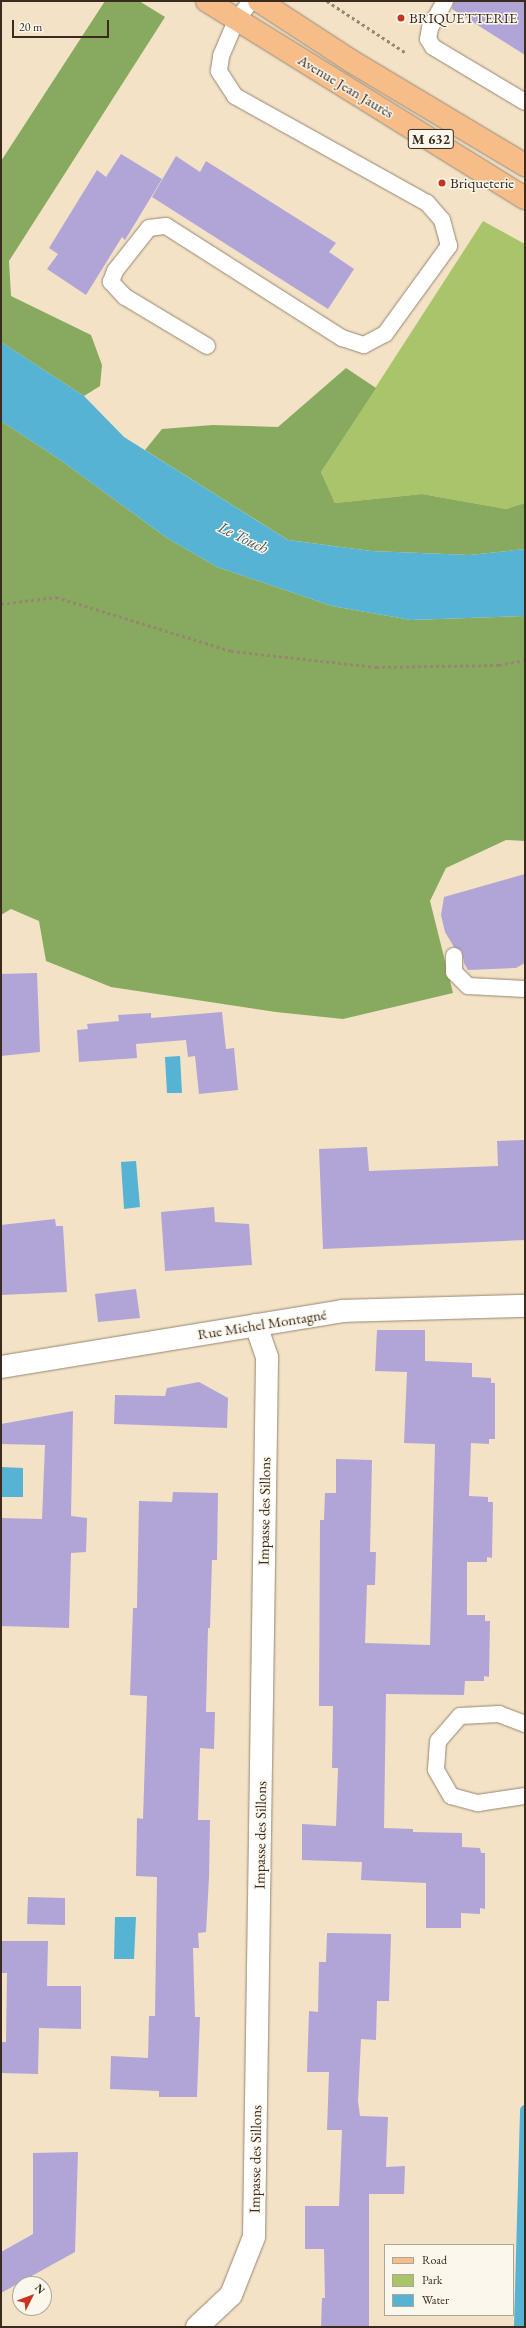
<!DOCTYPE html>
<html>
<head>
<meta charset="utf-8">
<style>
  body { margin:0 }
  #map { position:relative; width:526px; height:2328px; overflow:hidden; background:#f3e2c6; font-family:"EB Garamond",serif }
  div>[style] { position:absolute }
  .green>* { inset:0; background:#aac46a }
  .forest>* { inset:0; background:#87aa5e }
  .water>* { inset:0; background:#56b3d4 }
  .stream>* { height:10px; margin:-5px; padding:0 5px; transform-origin:5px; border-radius:5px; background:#56b3d4 }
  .building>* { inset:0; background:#b1a5d8 }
  .path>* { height:2.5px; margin-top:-1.25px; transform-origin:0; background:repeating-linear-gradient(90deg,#978672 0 3px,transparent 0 6px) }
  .roads { filter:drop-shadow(0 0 1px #978672) drop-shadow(0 0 1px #978672) }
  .lane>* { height:16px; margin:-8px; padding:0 8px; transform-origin:8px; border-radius:8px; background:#fff }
  .street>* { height:22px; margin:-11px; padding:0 11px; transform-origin:11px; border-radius:11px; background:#fff }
  .primary>* { height:22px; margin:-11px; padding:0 11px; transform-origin:11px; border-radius:11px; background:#f7bd88 }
  .dots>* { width:11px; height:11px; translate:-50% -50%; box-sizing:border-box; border:2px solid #fbf7ec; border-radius:50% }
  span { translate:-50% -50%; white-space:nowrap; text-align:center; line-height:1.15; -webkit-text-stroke:3px #fbf7ec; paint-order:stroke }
  .shield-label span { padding:1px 3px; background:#fbf7ec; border:1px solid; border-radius:3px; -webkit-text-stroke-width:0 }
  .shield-label { font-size:14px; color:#3b2a1e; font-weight:700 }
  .poi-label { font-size:15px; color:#3b2a1e }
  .left { translate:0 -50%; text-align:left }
  .street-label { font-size:15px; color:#3b2a1e }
  .water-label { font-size:16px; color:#445a5e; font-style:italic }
  .frame { position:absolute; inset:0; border:2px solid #3b2a1e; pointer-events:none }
  .legend { position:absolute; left:384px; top:2244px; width:130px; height:72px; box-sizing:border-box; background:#fbf7ec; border:1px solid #aea59a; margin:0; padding:5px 7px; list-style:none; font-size:12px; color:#3b2a1e }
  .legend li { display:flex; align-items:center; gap:8px; height:20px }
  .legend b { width:20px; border:1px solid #aea59a }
  .north { position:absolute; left:12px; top:2276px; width:40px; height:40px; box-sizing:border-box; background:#fbf7ec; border:1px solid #aea59a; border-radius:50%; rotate:48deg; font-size:11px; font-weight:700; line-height:16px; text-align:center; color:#3b2a1e }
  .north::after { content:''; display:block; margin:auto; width:14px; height:18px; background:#c8321e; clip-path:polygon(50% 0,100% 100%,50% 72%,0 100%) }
  .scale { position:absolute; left:12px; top:20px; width:97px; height:18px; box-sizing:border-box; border:2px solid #3b2a1e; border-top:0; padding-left:5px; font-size:12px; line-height:14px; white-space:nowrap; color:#3b2a1e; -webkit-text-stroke:3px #fbf7ec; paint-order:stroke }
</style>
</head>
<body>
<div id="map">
  <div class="green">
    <i style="clip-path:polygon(483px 221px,525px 244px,525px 503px,506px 509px,422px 494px,335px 503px,321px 472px)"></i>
  </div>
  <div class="forest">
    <i style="clip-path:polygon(105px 1px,139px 1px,165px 17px,9px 261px,11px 296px,91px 335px,102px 365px,100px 386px,84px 396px,1px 342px,1px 161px)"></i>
    <i style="clip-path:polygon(346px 368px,376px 388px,321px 472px,335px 503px,422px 494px,506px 509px,525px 503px,525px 549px,470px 555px,371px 551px,288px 540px,145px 450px,162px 429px,213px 425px,278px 427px)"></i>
    <i style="clip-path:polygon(1px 421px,59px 459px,167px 538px,217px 567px,332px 606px,411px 620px,525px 616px,525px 841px,506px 840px,446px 868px,430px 901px,453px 993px,343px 1019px,276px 1012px,111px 987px,46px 961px,39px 921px,11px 909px,1px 915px)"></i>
  </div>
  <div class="water">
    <i style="clip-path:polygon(1px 342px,84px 396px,124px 437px,288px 540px,371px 551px,470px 555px,525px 549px,525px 616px,411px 620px,332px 606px,217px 567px,167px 538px,59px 459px,1px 421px)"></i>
    <i style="clip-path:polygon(180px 1056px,182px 1093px,167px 1093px,165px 1057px)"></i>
    <i style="clip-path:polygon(136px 1161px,140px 1207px,124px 1209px,121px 1162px)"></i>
    <i style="clip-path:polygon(1px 1467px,23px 1468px,23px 1497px,1px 1497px)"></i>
    <i style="clip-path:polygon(115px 1917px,136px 1917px,134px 1959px,114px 1959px)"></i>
  </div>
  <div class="stream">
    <i style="left:519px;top:2327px;width:217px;rotate:-88.4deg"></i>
  </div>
  <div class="building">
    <i style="clip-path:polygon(454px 1px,525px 1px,525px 55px,452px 9px)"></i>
    <i style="clip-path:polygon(121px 154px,162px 179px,125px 240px,122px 237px,86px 295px,47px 269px,58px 254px,49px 248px,97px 170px,106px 177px)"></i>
    <i style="clip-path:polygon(176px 156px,200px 172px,206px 161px,336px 243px,329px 252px,354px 269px,328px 309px,152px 197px)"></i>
    <i style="clip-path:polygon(525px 874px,525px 963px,516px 968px,468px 970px,464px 963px,462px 951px,454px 947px,445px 932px,441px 915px,444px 897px)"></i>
    <i style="clip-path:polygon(37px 973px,40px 1052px,1px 1056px,1px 974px)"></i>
    <i style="clip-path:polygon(222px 1012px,226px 1049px,234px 1048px,238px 1090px,199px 1094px,195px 1056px,188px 1057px,186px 1040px,136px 1044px,137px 1058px,79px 1062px,77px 1030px,88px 1029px,87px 1024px,119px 1021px,118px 1015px,151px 1013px,151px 1018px)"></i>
    <i style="clip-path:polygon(525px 1140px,525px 1240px,323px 1249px,319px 1149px,367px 1147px,369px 1171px,498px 1166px,497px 1141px)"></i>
    <i style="clip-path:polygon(214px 1207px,215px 1222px,249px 1224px,252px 1265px,165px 1271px,161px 1212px)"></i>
    <i style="clip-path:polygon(55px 1219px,56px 1226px,63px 1226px,67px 1292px,1px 1295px,1px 1225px)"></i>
    <i style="clip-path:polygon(136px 1289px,140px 1318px,98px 1322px,95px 1294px)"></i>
    <i style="clip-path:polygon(377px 1330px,425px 1330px,425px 1361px,472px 1363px,472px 1377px,491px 1378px,491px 1383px,495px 1383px,495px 1439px,489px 1439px,489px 1444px,471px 1443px,469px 1496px,488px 1497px,488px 1502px,493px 1502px,492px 1558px,487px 1557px,487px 1562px,467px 1562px,467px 1615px,485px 1615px,485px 1621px,490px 1621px,489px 1677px,484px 1676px,484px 1681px,465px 1681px,464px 1695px,386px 1694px,384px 1828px,413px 1829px,413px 1832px,462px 1833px,462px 1847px,480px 1848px,481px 1853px,485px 1853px,485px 1909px,480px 1908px,480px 1914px,461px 1913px,461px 1928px,426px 1928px,426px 1883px,361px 1880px,362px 1862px,302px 1860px,302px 1824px,336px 1826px,338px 1768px,332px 1768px,333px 1706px,319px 1706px,320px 1520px,324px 1520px,325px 1493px,336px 1493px,336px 1459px,372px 1460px,370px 1552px,376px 1552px,375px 1585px,367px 1585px,365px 1643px,430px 1645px,435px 1444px,404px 1443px,407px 1372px,375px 1371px)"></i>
    <i style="clip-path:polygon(199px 1382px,228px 1398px,227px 1428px,114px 1424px,115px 1395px,165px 1396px,167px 1388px)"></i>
    <i style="clip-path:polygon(73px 1411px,71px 1516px,87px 1518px,86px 1552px,71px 1553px,69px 1628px,1px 1626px,1px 1518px,42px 1519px,45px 1445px,1px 1444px,1px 1424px)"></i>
    <i style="clip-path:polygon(173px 1492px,218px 1493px,217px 1560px,212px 1560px,210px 1628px,208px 1628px,206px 1712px,215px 1712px,214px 1749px,200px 1748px,198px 1820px,210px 1820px,209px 1878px,206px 1932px,198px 1933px,199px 1948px,193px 1948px,195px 2017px,200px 2017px,197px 2097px,159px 2097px,159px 2091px,110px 2089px,111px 2056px,148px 2058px,149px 2016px,155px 2016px,157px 1877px,136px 1876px,137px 1818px,143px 1819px,147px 1696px,130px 1695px,133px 1608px,137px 1608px,139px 1501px,172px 1502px)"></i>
    <i style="clip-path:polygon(28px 1897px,65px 1898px,65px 1925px,27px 1924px)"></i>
    <i style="clip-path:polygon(327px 1933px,391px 1934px,389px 2001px,377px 2001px,376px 2040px,361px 2039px,358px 2101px,360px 2116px,388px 2117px,386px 2167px,405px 2166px,404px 2194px,369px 2194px,369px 2327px,321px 2327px,322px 2298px,325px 2298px,324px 2249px,305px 2249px,305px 2206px,339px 2206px,342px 2130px,327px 2130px,329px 2072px,307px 2072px,309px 2011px,318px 2012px,319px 1962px,326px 1962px)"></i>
    <i style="clip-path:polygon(1px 1941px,48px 1941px,47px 1986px,81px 1986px,81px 2029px,39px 2028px,38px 2074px,1px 2073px,1px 2042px,6px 2042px,7px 1973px,1px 1973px)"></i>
    <i style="clip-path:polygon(78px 2152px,75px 2252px,1px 2293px,1px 2252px,33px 2234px,33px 2153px)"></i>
  </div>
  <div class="path">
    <i style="left:327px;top:1px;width:93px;rotate:33.2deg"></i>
    <i style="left:1px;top:604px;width:55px;rotate:-7.3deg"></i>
    <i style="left:56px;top:597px;width:183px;rotate:17.1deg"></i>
    <i style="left:231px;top:651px;width:146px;rotate:6.3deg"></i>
    <i style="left:376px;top:667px;width:123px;rotate:-0.9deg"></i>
    <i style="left:499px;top:665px;width:26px;rotate:-11deg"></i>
  </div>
  <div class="roads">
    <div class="lane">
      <i style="left:445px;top:1px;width:31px;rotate:119deg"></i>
      <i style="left:430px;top:28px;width:11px;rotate:100deg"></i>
      <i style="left:428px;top:39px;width:9px;rotate:58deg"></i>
      <i style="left:433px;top:47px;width:107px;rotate:30.9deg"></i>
      <i style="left:207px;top:346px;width:96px;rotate:-149.1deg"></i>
      <i style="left:125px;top:297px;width:21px;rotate:-133deg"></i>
      <i style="left:111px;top:282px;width:12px;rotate:-70deg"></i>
      <i style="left:115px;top:271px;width:55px;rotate:-51.7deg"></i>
      <i style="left:149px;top:228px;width:17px;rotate:-7deg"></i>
      <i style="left:166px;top:226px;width:209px;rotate:32.5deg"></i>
      <i style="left:342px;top:338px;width:23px;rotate:18deg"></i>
      <i style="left:364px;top:345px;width:24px;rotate:-28deg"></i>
      <i style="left:385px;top:334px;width:109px;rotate:-54deg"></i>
      <i style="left:449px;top:246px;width:27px;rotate:-105deg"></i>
      <i style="left:442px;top:220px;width:23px;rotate:-131deg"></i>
      <i style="left:427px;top:203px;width:220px;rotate:-150.9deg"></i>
      <i style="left:235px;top:96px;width:30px;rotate:-123deg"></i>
      <i style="left:219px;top:71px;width:15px;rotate:-82deg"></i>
      <i style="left:221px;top:56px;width:38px;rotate:-67deg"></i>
      <i style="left:236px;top:21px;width:25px;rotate:-53deg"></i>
      <i style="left:454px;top:956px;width:16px;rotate:90deg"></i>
      <i style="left:454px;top:972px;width:20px;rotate:45deg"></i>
      <i style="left:468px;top:986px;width:57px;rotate:3deg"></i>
      <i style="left:525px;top:1724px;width:28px;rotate:-159deg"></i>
      <i style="left:499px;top:1714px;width:39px;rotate:177deg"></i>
      <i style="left:460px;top:1716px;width:33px;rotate:131deg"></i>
      <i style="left:438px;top:1741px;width:29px;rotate:94deg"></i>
      <i style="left:436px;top:1770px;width:30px;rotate:60deg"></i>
      <i style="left:451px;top:1796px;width:28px;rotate:15deg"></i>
      <i style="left:478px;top:1803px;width:48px;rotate:-8.5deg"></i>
    </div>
    <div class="street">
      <i style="left:1px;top:1367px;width:346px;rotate:-9.3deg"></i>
      <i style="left:342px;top:1311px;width:183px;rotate:-1.6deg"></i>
      <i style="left:197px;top:2327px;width:47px;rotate:-43.3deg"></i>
      <i style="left:231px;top:2295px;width:62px;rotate:-68.4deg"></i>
      <i style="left:254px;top:2237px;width:880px;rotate:-89.15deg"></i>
      <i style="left:267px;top:1357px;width:34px;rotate:-109deg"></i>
    </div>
    <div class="primary">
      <i style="left:207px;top:1px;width:374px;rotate:31.8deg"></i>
      <i style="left:259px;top:1px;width:110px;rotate:33.1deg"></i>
      <i style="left:351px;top:61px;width:203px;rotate:30.9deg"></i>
    </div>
  </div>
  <div class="dots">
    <i style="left:401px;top:18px;background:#c8321e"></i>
    <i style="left:442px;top:183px;background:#c8321e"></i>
  </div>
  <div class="shield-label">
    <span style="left:431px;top:139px">M 632</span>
  </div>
  <div class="poi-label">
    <span class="left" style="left:409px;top:18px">BRIQUETTERIE</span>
    <span class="left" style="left:450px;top:183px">Briqueterie</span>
  </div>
  <div class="street-label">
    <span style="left:346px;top:86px;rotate:31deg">Avenue Jean Jaurès</span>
    <span style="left:262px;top:1324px;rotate:-9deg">Rue Michel Montagné</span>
    <span style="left:264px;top:1511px;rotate:-89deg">Impasse des Sillons</span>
    <span style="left:260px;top:1835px;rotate:-89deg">Impasse des Sillons</span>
    <span style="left:255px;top:2159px;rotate:-89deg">Impasse des Sillons</span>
  </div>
  <div class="water-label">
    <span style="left:243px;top:538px;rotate:26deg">Le Touch</span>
  </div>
  <div class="frame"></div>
  <ul class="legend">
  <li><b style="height:5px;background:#f7bd88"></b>Road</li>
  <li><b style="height:11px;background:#aac46a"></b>Park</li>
  <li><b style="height:11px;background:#56b3d4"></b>Water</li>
  </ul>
  <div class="north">N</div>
  <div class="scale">20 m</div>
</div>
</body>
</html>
